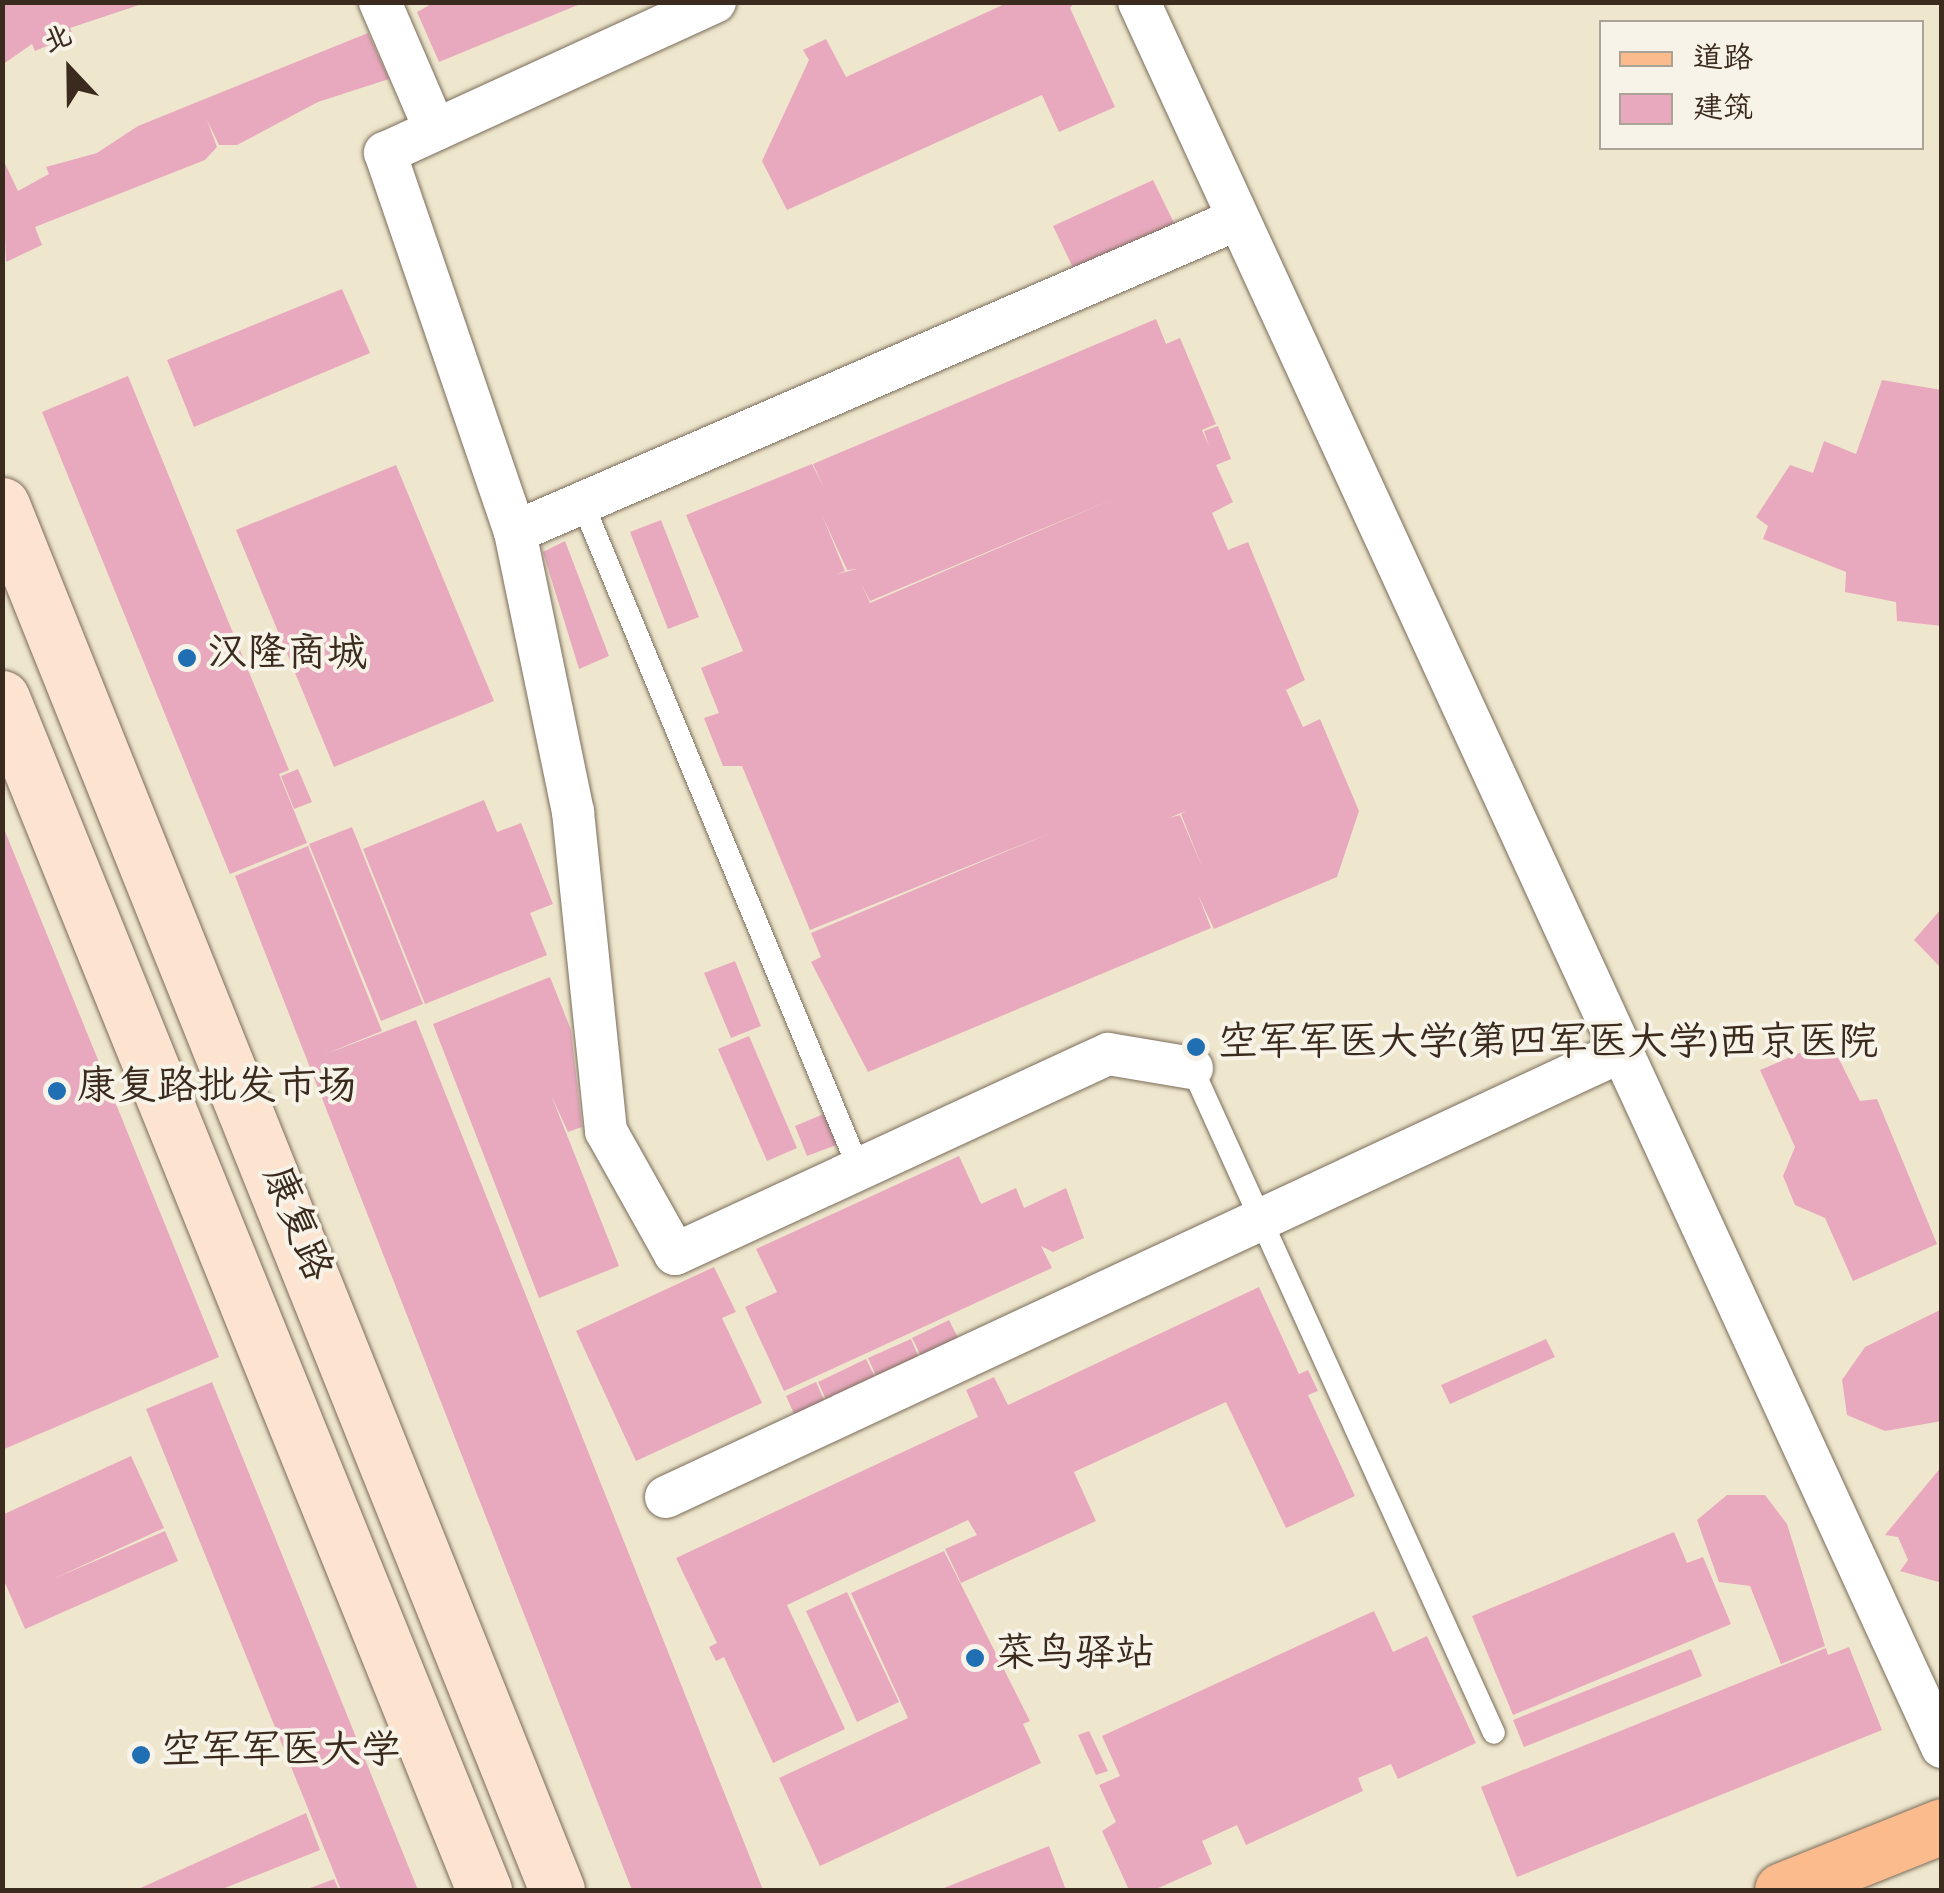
<!DOCTYPE html>
<html>
<head>
<meta charset="utf-8">
<style>
  body { margin:0 }
  #map { position:relative; width:1944px; height:1893px; overflow:hidden; background:#efe7cd; font-family:Dekko,"LXGW WenKai TC",sans-serif }
  div>[style] { position:absolute }
  .building>* { inset:0; background:#e8a9be }
  .roads { filter:drop-shadow(0 0 2px #7a6c5b) drop-shadow(0 0 2px #7a6c5b) }
  .lane>* { height:22px; margin:-11px; padding:0 11px; transform-origin:11px; border-radius:11px; background:#fff }
  .street>* { height:42px; margin:-21px; padding:0 21px; transform-origin:21px; border-radius:21px; background:#fff }
  .secondary>* { height:55px; margin:-27.5px; padding:0 27.5px; transform-origin:27.5px; border-radius:27.5px; background:#fde4d1 }
  .primary>* { height:55px; margin:-27.5px; padding:0 27.5px; transform-origin:27.5px; border-radius:27.5px; background:#fbbb8d }
  .dots>* { width:28px; height:28px; translate:-50% -50%; box-sizing:border-box; border:5px solid #f7f3e8; border-radius:50% }
  span { translate:-50% -50%; white-space:nowrap; text-align:center; line-height:1.15; -webkit-text-stroke:8px #f7f3e8; paint-order:stroke }
  .poi-label { font-size:40px; color:#3b2a1e }
  .left { translate:0 -50%; text-align:left }
  .street-label { font-size:40px; color:#3b2a1e }
  .frame { position:absolute; inset:0; border:5px solid #3b2a1e; pointer-events:none }
  .legend { position:absolute; left:1599px; top:20px; width:325px; height:130px; box-sizing:border-box; background:#f7f3e8; border:2px solid #aca397; margin:0; padding:12px 18px; list-style:none; font-size:30px; color:#3b2a1e }
  .legend li { display:flex; align-items:center; gap:20px; height:50px }
  .legend b { width:50px; border:2px solid #aca397 }
  .north { position:absolute; left:20px; top:20px; width:100px; height:100px; -webkit-text-stroke:8px #f7f3e8; paint-order:stroke; rotate:338deg; font-size:28px; font-weight:700; line-height:40px; text-align:center; color:#3b2a1e }
  .north::after { content:''; display:block; margin:auto; width:35px; height:45px; background:#3b2a1e; clip-path:polygon(50% 0,100% 100%,50% 72%,0 100%) }
</style>
</head>
<body>
<div id="map">
  <div class="building">
    <i style="clip-path:polygon(2px 2px,145px 2px,145px 3px,70px 28px,73px 35px,35px 51px,32px 44px,2px 65px)"></i>
    <i style="clip-path:polygon(435px 2px,585px 2px,439px 62px,417px 12px)"></i>
    <i style="clip-path:polygon(1009px 2px,1075px 2px,1070px 8px,1115px 107px,1059px 132px,1042px 95px,787px 210px,762px 161px,809px 60px,803px 50px,826px 39px,846px 77px)"></i>
    <i style="clip-path:polygon(368px 33px,389px 79px,318px 102px,237px 145px,219px 145px,207px 120px,217px 147px,205px 160px,35px 227px,42px 245px,6px 262px,2px 157px,18px 191px,49px 174px,46px 167px,97px 153px,138px 126px)"></i>
    <i style="clip-path:polygon(1153px 180px,1176px 227px,1076px 274px,1053px 226px)"></i>
    <i style="clip-path:polygon(342px 289px,370px 353px,194px 427px,167px 360px)"></i>
    <i style="clip-path:polygon(evenodd,1156px 319px,1166px 344px,1180px 338px,1216px 424px,1202px 430px,1209px 446px,1204px 431px,1218px 426px,1231px 459px,1216px 465px,1233px 502px,1212px 513px,1228px 550px,1248px 542px,1305px 680px,1286px 690px,1303px 727px,1320px 719px,1359px 811px,1337px 877px,1214px 929px,1198px 895px,1211px 928px,868px 1072px,811px 962px,821px 957px,811px 933px,1053px 832px,810px 930px,742px 766px,723px 766px,704px 718px,719px 713px,701px 668px,743px 651px,686px 515px,812px 464px,825px 490px,813px 464px,1156px 319px,1116px 498px,870px 603px,861px 583px,870px 601px,1116px 498px,1156px 319px,822px 515px,847px 570px,857px 569px,837px 574px,845px 571px,822px 515px,1156px 319px,1186px 811px,1181px 814px,1203px 869px,1180px 815px,1169px 818px,1186px 811px)"></i>
    <i style="clip-path:polygon(128px 376px,289px 770px,279px 774px,307px 843px,230px 874px,42px 412px)"></i>
    <i style="clip-path:polygon(1882px 380px,1942px 390px,1942px 626px,1897px 621px,1896px 602px,1845px 592px,1846px 572px,1763px 539px,1768px 526px,1756px 517px,1790px 465px,1813px 473px,1824px 441px,1856px 454px)"></i>
    <i style="clip-path:polygon(396px 465px,494px 701px,334px 767px,236px 530px)"></i>
    <i style="clip-path:polygon(661px 520px,699px 617px,668px 629px,630px 532px)"></i>
    <i style="clip-path:polygon(565px 541px,609px 656px,579px 669px,543px 552px)"></i>
    <i style="clip-path:polygon(298px 769px,312px 802px,294px 809px,281px 776px)"></i>
    <i style="clip-path:polygon(484px 800px,497px 832px,521px 823px,553px 904px,530px 913px,547px 955px,425px 1004px,363px 849px)"></i>
    <i style="clip-path:polygon(2px 824px,219px 1357px,2px 1450px)"></i>
    <i style="clip-path:polygon(352px 827px,423px 1004px,381px 1021px,309px 844px)"></i>
    <i style="clip-path:polygon(308px 846px,382px 1031px,323px 1055px,416px 1020px,763px 1890px,632px 1890px,235px 876px)"></i>
    <i style="clip-path:polygon(1942px 908px,1942px 969px,1914px 940px)"></i>
    <i style="clip-path:polygon(735px 961px,761px 1026px,731px 1038px,704px 973px)"></i>
    <i style="clip-path:polygon(550px 977px,571px 1030px,582px 1127px,568px 1132px,551px 1095px,619px 1266px,539px 1298px,433px 1024px)"></i>
    <i style="clip-path:polygon(749px 1036px,797px 1148px,767px 1161px,718px 1049px)"></i>
    <i style="clip-path:polygon(1818px 1045px,1825px 1055px,1835px 1051px,1860px 1101px,1877px 1099px,1937px 1244px,1853px 1281px,1825px 1218px,1795px 1205px,1783px 1176px,1795px 1147px,1760px 1070px)"></i>
    <i style="clip-path:polygon(826px 1113px,839px 1144px,807px 1156px,795px 1126px)"></i>
    <i style="clip-path:polygon(959px 1156px,981px 1204px,1016px 1188px,1024px 1208px,1066px 1188px,1084px 1238px,1053px 1252px,1041px 1246px,1052px 1268px,784px 1391px,745px 1307px,777px 1292px,756px 1249px)"></i>
    <i style="clip-path:polygon(714px 1267px,736px 1312px,722px 1318px,762px 1403px,636px 1461px,576px 1331px)"></i>
    <i style="clip-path:polygon(1259px 1287px,1299px 1374px,1308px 1370px,1318px 1391px,1308px 1395px,1355px 1496px,1286px 1528px,1226px 1402px,1074px 1472px,1096px 1521px,961px 1583px,945px 1549px,977px 1535px,968px 1520px,787px 1605px,845px 1729px,773px 1763px,724px 1657px,716px 1661px,709px 1647px,717px 1643px,676px 1558px,978px 1417px,966px 1390px,994px 1377px,1008px 1405px)"></i>
    <i style="clip-path:polygon(1942px 1309px,1942px 1421px,1885px 1431px,1847px 1415px,1842px 1380px,1865px 1347px)"></i>
    <i style="clip-path:polygon(949px 1320px,958px 1338px,921px 1356px,912px 1338px)"></i>
    <i style="clip-path:polygon(911px 1339px,919px 1358px,877px 1378px,868px 1358px)"></i>
    <i style="clip-path:polygon(1546px 1339px,1555px 1357px,1450px 1404px,1441px 1385px)"></i>
    <i style="clip-path:polygon(866px 1359px,876px 1379px,827px 1402px,818px 1382px)"></i>
    <i style="clip-path:polygon(212px 1382px,418px 1890px,341px 1890px,146px 1409px)"></i>
    <i style="clip-path:polygon(816px 1382px,825px 1402px,795px 1416px,786px 1396px)"></i>
    <i style="clip-path:polygon(131px 1456px,164px 1528px,53px 1579px,165px 1531px,178px 1561px,25px 1629px,2px 1576px,2px 1515px)"></i>
    <i style="clip-path:polygon(1942px 1466px,1942px 1583px,1900px 1571px,1908px 1560px,1898px 1537px,1885px 1535px)"></i>
    <i style="clip-path:polygon(1727px 1495px,1765px 1495px,1787px 1524px,1825px 1646px,1781px 1664px,1750px 1586px,1719px 1582px,1697px 1520px)"></i>
    <i style="clip-path:polygon(1674px 1532px,1687px 1563px,1703px 1557px,1731px 1624px,1513px 1715px,1472px 1616px)"></i>
    <i style="clip-path:polygon(944px 1551px,1030px 1721px,1023px 1724px,1041px 1763px,820px 1866px,779px 1778px,908px 1718px,851px 1593px)"></i>
    <i style="clip-path:polygon(847px 1592px,899px 1702px,857px 1722px,806px 1611px)"></i>
    <i style="clip-path:polygon(1374px 1611px,1393px 1652px,1427px 1636px,1476px 1743px,1398px 1779px,1391px 1764px,1358px 1778px,1363px 1791px,1246px 1845px,1237px 1825px,1202px 1841px,1212px 1864px,1154px 1890px,1129px 1890px,1102px 1831px,1116px 1822px,1099px 1785px,1120px 1776px,1102px 1736px)"></i>
    <i style="clip-path:polygon(1849px 1647px,1882px 1730px,1517px 1877px,1481px 1787px,1826px 1648px,1828px 1655px)"></i>
    <i style="clip-path:polygon(1691px 1649px,1702px 1676px,1524px 1747px,1513px 1720px)"></i>
    <i style="clip-path:polygon(1089px 1731px,1108px 1771px,1096px 1775px,1078px 1735px)"></i>
    <i style="clip-path:polygon(306px 1813px,320px 1850px,220px 1890px,136px 1890px)"></i>
    <i style="clip-path:polygon(1049px 1846px,1066px 1890px,939px 1890px)"></i>
    <i style="clip-path:polygon(334px 1879px,339px 1890px,305px 1890px)"></i>
  </div>
  <div class="roads">
    <div class="lane">
      <i style="left:582px;top:502px;width:722px;rotate:67.45deg"></i>
      <i style="left:1192px;top:1068px;width:730px;rotate:65.58deg"></i>
    </div>
    <div class="street">
      <i style="left:380px;top:2px;width:139px;rotate:66.7deg"></i>
      <i style="left:1139px;top:2px;width:1921px;rotate:65.29deg"></i>
      <i style="left:515px;top:532px;width:401px;rotate:-108.9deg"></i>
      <i style="left:385px;top:153px;width:363px;rotate:-24.6deg"></i>
      <i style="left:1192px;top:1068px;width:85px;rotate:-170.5deg"></i>
      <i style="left:1108px;top:1054px;width:477px;rotate:155.2deg"></i>
      <i style="left:675px;top:1254px;width:141px;rotate:-119.3deg"></i>
      <i style="left:606px;top:1131px;width:321px;rotate:-95.9deg"></i>
      <i style="left:573px;top:812px;width:286px;rotate:-101.7deg"></i>
      <i style="left:515px;top:532px;width:788px;rotate:-23.41deg"></i>
      <i style="left:666px;top:1497px;width:1055px;rotate:-25.01deg"></i>
    </div>
    <div class="secondary">
      <i style="left:2px;top:505px;width:1492px;rotate:68.16deg"></i>
      <i style="left:2px;top:698px;width:1286px;rotate:67.98deg"></i>
    </div>
    <div class="primary">
      <i style="left:1782px;top:1890px;width:172px;rotate:-21.8deg"></i>
    </div>
  </div>
  <div class="dots">
    <i style="left:187px;top:658px;background:#1f6fb2"></i>
    <i style="left:1196px;top:1047px;background:#1f6fb2"></i>
    <i style="left:57px;top:1091px;background:#1f6fb2"></i>
    <i style="left:975px;top:1658px;background:#1f6fb2"></i>
    <i style="left:141px;top:1755px;background:#1f6fb2"></i>
  </div>
  <div class="poi-label">
    <span class="left" style="left:207px;top:658px">汉隆商城</span>
    <span class="left" style="left:1218px;top:1047px">空军军医大学(第四军医大学)西京医院</span>
    <span class="left" style="left:77px;top:1091px">康复路批发市场</span>
    <span class="left" style="left:995px;top:1658px">菜鸟驿站</span>
    <span class="left" style="left:161px;top:1755px">空军军医大学</span>
  </div>
  <div class="street-label">
    <span style="left:293px;top:1225px;rotate:68deg">康复路</span>
  </div>
  <div class="frame"></div>
  <ul class="legend">
  <li><b style="height:12px;background:#fbbb8d"></b>道路</li>
  <li><b style="height:28px;background:#e8a9be"></b>建筑</li>
  </ul>
  <div class="north">北</div>
</div>
</body>
</html>
